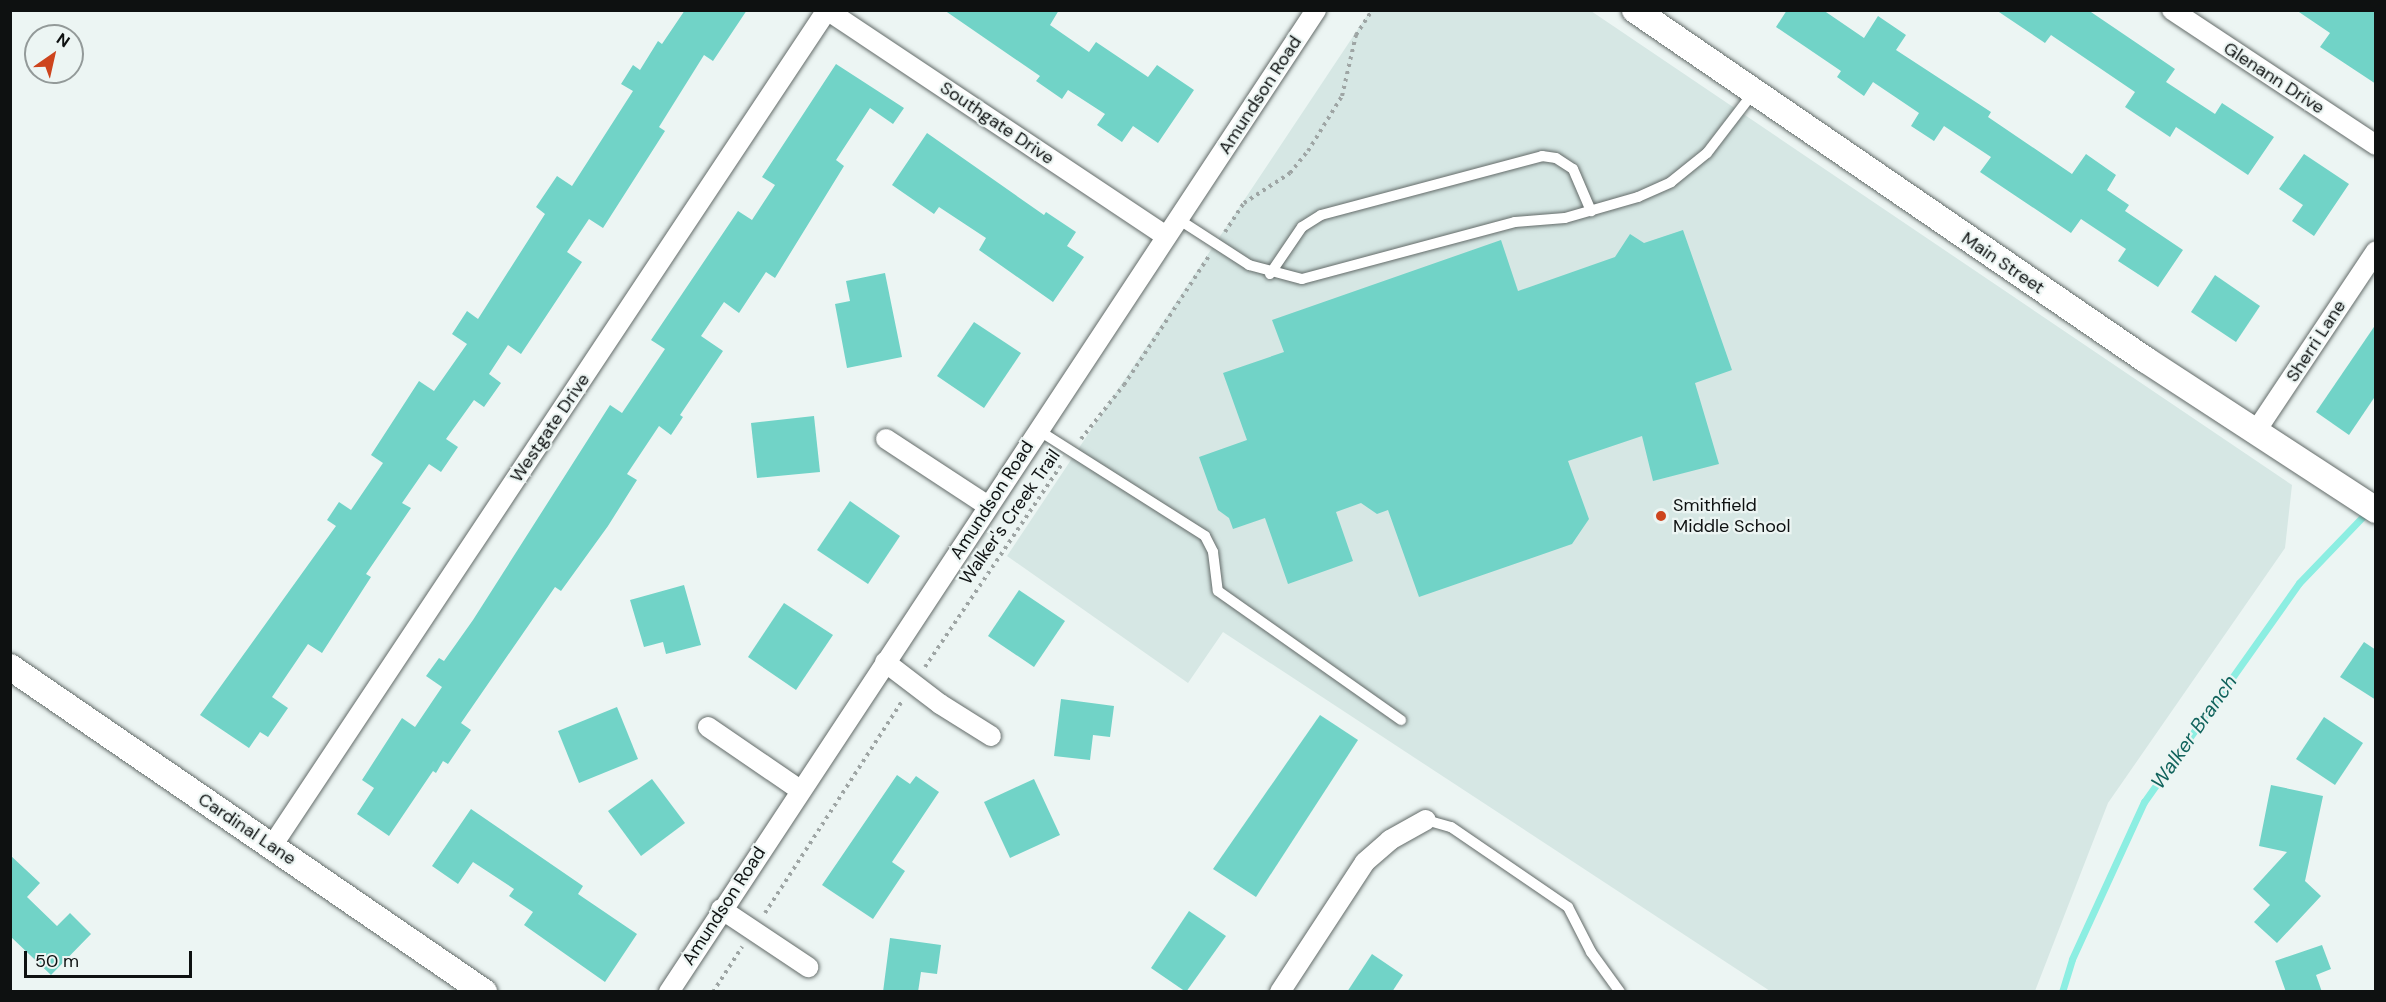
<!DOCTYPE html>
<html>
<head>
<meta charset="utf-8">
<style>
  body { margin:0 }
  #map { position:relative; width:2386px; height:1002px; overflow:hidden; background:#ecf5f3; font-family:"DM Sans",sans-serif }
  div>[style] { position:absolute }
  .built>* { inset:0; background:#d6e7e4 }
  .stream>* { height:7px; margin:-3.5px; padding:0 3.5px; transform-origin:3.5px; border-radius:3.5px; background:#8ceee2 }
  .building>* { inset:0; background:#71d3c7 }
  .path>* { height:4px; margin-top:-2px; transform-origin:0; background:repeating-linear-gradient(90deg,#9ea5a4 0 3px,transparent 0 7.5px) }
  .roads { filter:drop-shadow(0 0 2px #636b69) drop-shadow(0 0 2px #636b69) }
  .service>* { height:10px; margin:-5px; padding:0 5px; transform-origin:5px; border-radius:5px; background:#fff }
  .minor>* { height:20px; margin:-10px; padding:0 10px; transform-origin:10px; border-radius:10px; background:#fff }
  .tertiary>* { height:26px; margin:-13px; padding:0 13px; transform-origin:13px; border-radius:13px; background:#fff }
  .dots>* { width:16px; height:16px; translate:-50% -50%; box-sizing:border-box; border:3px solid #ecf5f3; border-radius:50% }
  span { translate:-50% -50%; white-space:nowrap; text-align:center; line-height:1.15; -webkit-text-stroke:4.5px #ecf5f3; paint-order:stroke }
  .street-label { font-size:18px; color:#0e1111 }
  .poi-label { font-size:18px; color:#0e1111 }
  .left { translate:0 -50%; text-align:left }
  .water-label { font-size:20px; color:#11635c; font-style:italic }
  .frame { position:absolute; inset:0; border:12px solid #0e1111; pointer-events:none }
  .north { position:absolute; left:24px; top:24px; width:60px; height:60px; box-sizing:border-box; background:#ecf5f3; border:2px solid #939a99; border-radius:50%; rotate:34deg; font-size:16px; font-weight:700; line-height:24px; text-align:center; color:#0e1111 }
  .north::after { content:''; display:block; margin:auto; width:21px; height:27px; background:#cd441d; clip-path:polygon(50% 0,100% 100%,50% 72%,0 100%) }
  .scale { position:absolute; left:24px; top:951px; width:168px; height:27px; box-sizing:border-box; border:3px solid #0e1111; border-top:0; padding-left:8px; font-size:18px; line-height:21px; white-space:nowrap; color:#0e1111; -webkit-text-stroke:4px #ecf5f3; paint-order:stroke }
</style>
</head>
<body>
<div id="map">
  <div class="built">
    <i style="clip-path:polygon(1370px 11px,1591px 11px,2292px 485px,2285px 548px,2108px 803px,2035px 991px,1770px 991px,1223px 632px,1188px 683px,1007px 556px)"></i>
  </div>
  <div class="stream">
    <i style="left:2062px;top:992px;width:34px;rotate:-73deg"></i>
    <i style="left:2072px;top:959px;width:173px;rotate:-65.4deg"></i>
    <i style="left:2144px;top:802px;width:268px;rotate:-54.7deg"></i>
    <i style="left:2299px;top:583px;width:100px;rotate:-46.2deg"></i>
  </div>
  <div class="building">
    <i style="clip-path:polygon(685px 10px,747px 10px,713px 61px,704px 55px,659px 127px,665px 131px,603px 228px,589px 219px,567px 252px,582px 262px,521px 354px,508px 345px,489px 374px,501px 383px,484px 407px,474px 400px,446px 439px,458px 447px,441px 472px,429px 464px,402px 503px,411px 508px,366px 574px,371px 577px,322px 653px,308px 644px,272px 697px,288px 708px,268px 737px,260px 732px,249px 748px,200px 715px,336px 526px,327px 520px,339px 502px,351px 510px,383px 463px,371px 455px,419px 381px,434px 391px,467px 344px,452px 334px,467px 311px,478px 319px,545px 214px,536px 207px,557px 176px,572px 186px,633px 91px,621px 84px,633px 65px,640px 70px,658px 41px,662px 44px)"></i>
    <i style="clip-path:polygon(944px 10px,1059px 10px,1050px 25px,1089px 52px,1096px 42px,1148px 77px,1157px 65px,1194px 90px,1158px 143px,1133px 126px,1122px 142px,1097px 125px,1105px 114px,1068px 90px,1062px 99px,1036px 81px,1040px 76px)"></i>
    <i style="clip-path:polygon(1787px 10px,1823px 10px,1864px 38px,1878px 16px,1906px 35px,1896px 50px,1991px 112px,1988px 117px,2072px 174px,2086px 154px,2116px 175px,2107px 190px,2129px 205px,2125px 211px,2183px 250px,2158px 287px,2118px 261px,2126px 249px,2081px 219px,2071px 233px,1980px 172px,1991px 157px,1944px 126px,1934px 141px,1911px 126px,1919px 113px,1873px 82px,1864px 96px,1837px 77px,1841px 71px,1776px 27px)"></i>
    <i style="clip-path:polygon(1996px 10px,2088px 10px,2175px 69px,2166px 82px,2215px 114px,2222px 103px,2274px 137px,2248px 175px,2176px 127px,2170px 137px,2125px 107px,2135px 92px,2051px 35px,2045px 43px)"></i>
    <i style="clip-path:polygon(2296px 10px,2376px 10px,2376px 84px,2320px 47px,2330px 33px)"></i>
    <i style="clip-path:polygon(836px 64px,904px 108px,893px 124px,870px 108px,836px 160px,844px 166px,775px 278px,766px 272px,739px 313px,724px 302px,701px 336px,723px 351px,680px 415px,683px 417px,671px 435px,659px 426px,627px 474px,637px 480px,608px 526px,561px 591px,555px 587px,461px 723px,471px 730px,448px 764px,443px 761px,436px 773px,433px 771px,389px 836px,357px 814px,374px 788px,362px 780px,402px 718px,415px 727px,442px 687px,426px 676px,439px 658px,444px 661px,473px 620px,610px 405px,622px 413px,665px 349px,651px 340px,738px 211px,752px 220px,775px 185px,762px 177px)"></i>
    <i style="clip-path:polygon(927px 133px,1044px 215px,1046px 212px,1076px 232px,1067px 246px,1084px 257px,1053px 302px,979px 250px,986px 238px,939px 207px,934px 214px,892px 185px)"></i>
    <i style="clip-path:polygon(2304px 154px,2349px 184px,2314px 236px,2292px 221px,2303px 205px,2279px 189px)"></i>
    <i style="clip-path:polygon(1683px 230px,1732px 370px,1695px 383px,1719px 464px,1653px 481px,1642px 436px,1568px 461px,1589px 519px,1572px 544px,1419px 597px,1388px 510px,1377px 514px,1361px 503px,1336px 512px,1353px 561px,1288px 584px,1265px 518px,1233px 529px,1229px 518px,1218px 510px,1199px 457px,1247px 440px,1223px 373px,1284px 352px,1272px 320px,1501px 240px,1518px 291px,1615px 257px,1630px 234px,1644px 243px)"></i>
    <i style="clip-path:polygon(885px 273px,902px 357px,847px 368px,835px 304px,850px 301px,846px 281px)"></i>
    <i style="clip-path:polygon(2215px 275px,2260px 306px,2236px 342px,2191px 312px)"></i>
    <i style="clip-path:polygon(974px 322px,1021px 353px,984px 408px,937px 376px)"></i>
    <i style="clip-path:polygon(2376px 324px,2376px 395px,2349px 435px,2316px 412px)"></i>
    <i style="clip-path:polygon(814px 416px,820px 472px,757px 478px,751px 423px)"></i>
    <i style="clip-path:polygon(850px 501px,900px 536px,868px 584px,817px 550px)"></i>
    <i style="clip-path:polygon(684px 585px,701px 645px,666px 654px,663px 642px,644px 647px,630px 600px)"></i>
    <i style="clip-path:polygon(1019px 590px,1065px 621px,1034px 667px,988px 636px)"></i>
    <i style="clip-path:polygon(784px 603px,833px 635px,796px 690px,748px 657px)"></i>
    <i style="clip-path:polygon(2364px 642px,2376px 650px,2376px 700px,2340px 677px)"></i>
    <i style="clip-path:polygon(1061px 699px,1114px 706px,1110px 737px,1093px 735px,1090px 760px,1054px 756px)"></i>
    <i style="clip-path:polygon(617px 707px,638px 759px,579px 783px,558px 731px)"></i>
    <i style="clip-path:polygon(1320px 715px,1358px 740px,1256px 897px,1213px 869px)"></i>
    <i style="clip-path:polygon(2324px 717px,2363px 743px,2335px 785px,2296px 759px)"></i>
    <i style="clip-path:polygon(897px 775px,910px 784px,916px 776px,939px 792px,892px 862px,905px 871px,873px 919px,822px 885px)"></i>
    <i style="clip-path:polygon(652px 779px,685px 823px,641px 856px,608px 811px)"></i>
    <i style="clip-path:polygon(1034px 779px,1060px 835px,1010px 858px,984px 802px)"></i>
    <i style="clip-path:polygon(2271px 785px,2323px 796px,2305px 881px,2321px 896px,2277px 943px,2254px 922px,2270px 905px,2253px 889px,2287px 852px,2259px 846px)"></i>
    <i style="clip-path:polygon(471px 809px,583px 886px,578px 894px,637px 934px,605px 982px,524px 925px,533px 912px,509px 896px,514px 889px,473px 862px,458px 884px,432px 866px)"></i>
    <i style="clip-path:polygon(10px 855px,40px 883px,27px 897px,57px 926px,70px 913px,91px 934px,51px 975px,10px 936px)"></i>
    <i style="clip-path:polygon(1189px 911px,1226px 936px,1186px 992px,1151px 968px)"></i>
    <i style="clip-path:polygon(890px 938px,941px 945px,937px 974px,921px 972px,918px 992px,883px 992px)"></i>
    <i style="clip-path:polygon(2322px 945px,2331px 969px,2316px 975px,2322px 992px,2286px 992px,2275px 961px)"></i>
    <i style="clip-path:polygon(1372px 954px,1403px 975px,1392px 992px,1347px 992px)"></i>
  </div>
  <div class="path">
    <i style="left:1225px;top:232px;width:35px;rotate:-57deg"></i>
    <i style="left:1244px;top:203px;width:55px;rotate:-33.1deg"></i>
    <i style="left:1290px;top:173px;width:28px;rotate:-51deg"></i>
    <i style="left:1308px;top:151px;width:65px;rotate:-58.3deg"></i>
    <i style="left:1342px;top:96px;width:63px;rotate:-77.1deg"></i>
    <i style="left:1356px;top:35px;width:30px;rotate:-57deg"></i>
    <i style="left:1081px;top:439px;width:69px;rotate:-51.5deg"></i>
    <i style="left:1124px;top:385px;width:154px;rotate:-56.6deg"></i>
    <i style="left:925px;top:667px;width:245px;rotate:-56deg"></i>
    <i style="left:765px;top:913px;width:254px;rotate:-57.1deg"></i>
    <i style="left:713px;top:992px;width:54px;rotate:-57.2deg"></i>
  </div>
  <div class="roads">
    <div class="service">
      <i style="left:1178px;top:219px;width:85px;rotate:32.9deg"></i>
      <i style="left:1249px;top:265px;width:55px;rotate:14.8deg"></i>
      <i style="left:1302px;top:279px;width:220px;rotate:-15deg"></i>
      <i style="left:1515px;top:222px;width:50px;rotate:-4.6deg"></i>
      <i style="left:1565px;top:218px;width:76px;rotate:-16deg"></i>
      <i style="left:1638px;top:197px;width:36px;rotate:-24deg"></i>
      <i style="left:1671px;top:182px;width:46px;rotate:-38.9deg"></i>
      <i style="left:1707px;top:153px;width:76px;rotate:-52.5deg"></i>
      <i style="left:1270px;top:274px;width:57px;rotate:-55.8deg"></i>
      <i style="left:1302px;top:227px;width:22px;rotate:-32deg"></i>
      <i style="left:1321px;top:215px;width:229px;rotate:-14.9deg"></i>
      <i style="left:1542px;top:156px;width:14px;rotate:8deg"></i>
      <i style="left:1556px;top:158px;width:20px;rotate:33deg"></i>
      <i style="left:1573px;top:169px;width:46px;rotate:66.8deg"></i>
      <i style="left:1038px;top:430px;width:198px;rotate:32.4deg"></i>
      <i style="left:1205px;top:536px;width:18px;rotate:63deg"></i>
      <i style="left:1213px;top:552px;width:39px;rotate:83deg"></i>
      <i style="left:1218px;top:591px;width:224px;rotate:35.2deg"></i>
      <i style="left:1426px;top:820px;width:26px;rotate:16deg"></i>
      <i style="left:1451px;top:827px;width:142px;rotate:34.4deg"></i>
      <i style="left:1568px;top:907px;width:51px;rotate:62.9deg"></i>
      <i style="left:1591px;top:952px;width:49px;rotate:54.1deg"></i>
    </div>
    <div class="minor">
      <i style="left:827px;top:10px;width:407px;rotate:33.7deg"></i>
      <i style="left:2172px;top:10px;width:245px;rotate:33.5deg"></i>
      <i style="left:2256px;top:431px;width:216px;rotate:-56.3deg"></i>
      <i style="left:886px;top:439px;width:122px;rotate:33.3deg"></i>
      <i style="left:885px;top:662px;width:69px;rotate:37.4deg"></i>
      <i style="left:940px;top:704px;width:60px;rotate:32.1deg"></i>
      <i style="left:708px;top:727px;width:112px;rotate:34.4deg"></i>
      <i style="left:272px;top:846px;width:1003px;rotate:-56.42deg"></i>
      <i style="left:721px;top:909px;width:105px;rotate:33.7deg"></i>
      <i style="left:669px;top:992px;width:1176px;rotate:-56.62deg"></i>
      <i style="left:1280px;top:992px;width:155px;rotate:-56.8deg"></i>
      <i style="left:1365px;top:862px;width:33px;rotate:-41deg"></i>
      <i style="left:1390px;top:840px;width:41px;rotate:-29.1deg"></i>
    </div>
    <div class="tertiary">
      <i style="left:1635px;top:10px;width:619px;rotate:34.41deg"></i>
      <i style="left:2146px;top:360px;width:275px;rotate:33.1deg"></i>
      <i style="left:10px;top:667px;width:575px;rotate:34.44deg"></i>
    </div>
  </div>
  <div class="dots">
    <i style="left:1661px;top:516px;background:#cd441d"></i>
  </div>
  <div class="street-label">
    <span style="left:2274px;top:78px;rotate:33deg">Glenann Drive</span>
    <span style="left:1260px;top:95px;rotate:-57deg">Amundson Road</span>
    <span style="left:997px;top:123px;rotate:34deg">Southgate Drive</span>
    <span style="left:2003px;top:263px;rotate:34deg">Main Street</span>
    <span style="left:2316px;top:341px;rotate:-57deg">Sherri Lane</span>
    <span style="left:550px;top:428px;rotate:-56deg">Westgate Drive</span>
    <span style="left:992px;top:500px;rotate:-57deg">Amundson Road</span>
    <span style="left:1010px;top:517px;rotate:-55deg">Walker's Creek Trail</span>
    <span style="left:247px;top:829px;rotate:34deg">Cardinal Lane</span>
    <span style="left:724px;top:906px;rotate:-57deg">Amundson Road</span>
  </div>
  <div class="poi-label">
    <span class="left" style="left:1673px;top:516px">Smithfield<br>Middle School</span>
  </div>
  <div class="water-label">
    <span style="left:2194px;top:732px;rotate:-55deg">Walker Branch</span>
  </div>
  <div class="frame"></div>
  <div class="north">N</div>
  <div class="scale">50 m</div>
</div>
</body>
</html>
